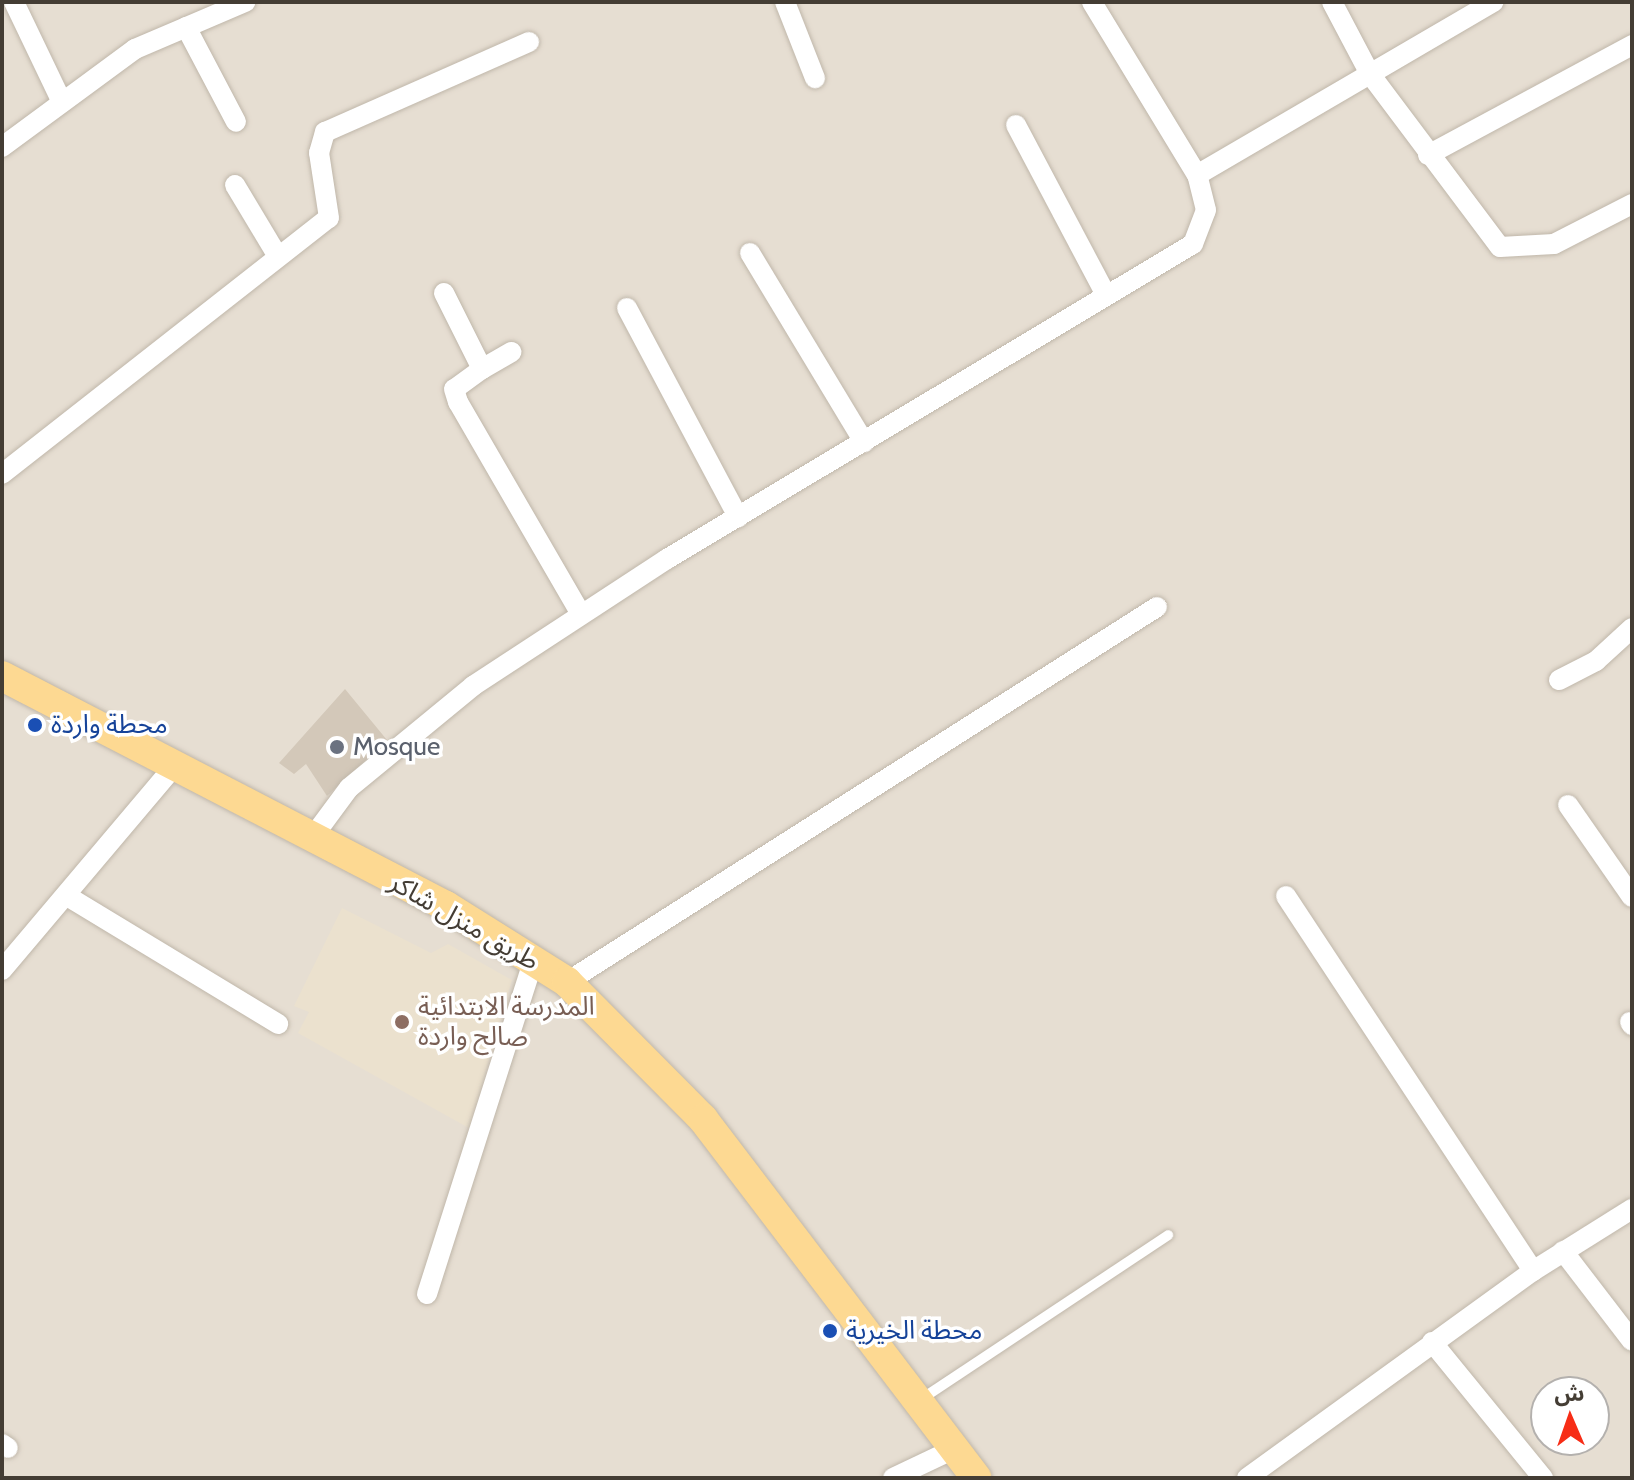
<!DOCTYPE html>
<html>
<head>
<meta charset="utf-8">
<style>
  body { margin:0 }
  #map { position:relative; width:1634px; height:1480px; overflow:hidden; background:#f2ede4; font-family:Cabin,"Noto Sans Arabic",sans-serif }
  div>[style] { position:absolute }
  .residential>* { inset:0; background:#e6ded2 }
  .education>* { inset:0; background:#ebe1ce }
  .building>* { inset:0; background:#d3c8b9 }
  .roads { filter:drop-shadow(0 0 2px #c0b7aa) drop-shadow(0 0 2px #c0b7aa) }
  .lane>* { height:10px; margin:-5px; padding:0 5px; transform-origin:5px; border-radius:5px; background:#fff }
  .street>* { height:20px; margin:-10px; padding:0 10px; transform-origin:10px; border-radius:10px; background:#fff }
  .primary>* { height:30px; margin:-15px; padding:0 15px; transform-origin:15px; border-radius:15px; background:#fdd992 }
  .dots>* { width:22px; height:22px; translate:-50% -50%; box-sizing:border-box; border:4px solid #fff; border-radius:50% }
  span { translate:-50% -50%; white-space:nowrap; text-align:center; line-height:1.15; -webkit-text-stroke:7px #fff; paint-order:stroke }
  .transit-label { font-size:26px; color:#164399 }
  .left { translate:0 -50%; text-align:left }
  .worship-label { font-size:26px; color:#5b616d }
  .street-label { font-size:26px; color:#443d34 }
  .education-label { font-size:26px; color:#785e54 }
  .frame { position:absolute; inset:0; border:4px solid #443d34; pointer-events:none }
  .north { position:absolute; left:1530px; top:1376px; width:80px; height:80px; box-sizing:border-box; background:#fff; border:2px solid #b4b1ae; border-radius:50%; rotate:358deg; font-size:22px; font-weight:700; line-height:32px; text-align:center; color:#443d34 }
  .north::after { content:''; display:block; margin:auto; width:28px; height:36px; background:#f72d16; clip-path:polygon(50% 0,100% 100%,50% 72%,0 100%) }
</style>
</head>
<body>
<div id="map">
  <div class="residential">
    <i style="clip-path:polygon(evenodd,2px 2px,1632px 2px,1632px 1478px,2px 1478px,2px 2px,1546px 1392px,1594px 1392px,1594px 1440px,1546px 1440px,1546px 1392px)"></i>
  </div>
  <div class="education">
    <i style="clip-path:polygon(342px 908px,431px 953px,448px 944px,512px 980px,469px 1128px,298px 1033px,309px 1012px,294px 1006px)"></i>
  </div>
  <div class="building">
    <i style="clip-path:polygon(345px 689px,387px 740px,327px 796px,306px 764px,294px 774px,279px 763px)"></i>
  </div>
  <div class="roads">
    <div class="lane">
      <i style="left:920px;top:1400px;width:298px;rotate:-33.6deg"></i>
    </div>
    <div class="street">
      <i style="left:14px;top:2px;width:109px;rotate:64.4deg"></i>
      <i style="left:785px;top:2px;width:82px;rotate:68.5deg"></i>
      <i style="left:1332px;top:2px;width:81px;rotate:62.2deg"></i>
      <i style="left:1370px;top:74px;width:143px;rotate:-30.3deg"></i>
      <i style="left:186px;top:27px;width:107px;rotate:62.2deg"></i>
      <i style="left:1016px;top:125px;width:192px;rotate:62.1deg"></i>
      <i style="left:2px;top:147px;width:165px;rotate:-36.4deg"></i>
      <i style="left:135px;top:49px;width:120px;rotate:-23.1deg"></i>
      <i style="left:1428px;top:155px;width:232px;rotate:-28.3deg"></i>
      <i style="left:1197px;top:175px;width:200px;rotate:-30.3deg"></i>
      <i style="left:1370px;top:74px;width:216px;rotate:53.1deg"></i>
      <i style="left:1500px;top:247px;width:54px;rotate:-3.2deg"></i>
      <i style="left:1554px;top:244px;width:88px;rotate:-27.1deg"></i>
      <i style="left:235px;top:185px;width:82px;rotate:59deg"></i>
      <i style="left:750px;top:253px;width:221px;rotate:58.9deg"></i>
      <i style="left:444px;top:293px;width:85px;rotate:63.4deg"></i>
      <i style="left:482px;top:369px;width:34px;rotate:144deg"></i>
      <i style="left:454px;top:389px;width:14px;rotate:73deg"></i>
      <i style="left:458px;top:402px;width:245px;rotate:59.9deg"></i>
      <i style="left:627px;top:308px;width:237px;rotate:62deg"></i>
      <i style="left:482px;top:369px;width:34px;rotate:-30deg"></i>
      <i style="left:2px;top:474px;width:415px;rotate:-38.1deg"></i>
      <i style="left:329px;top:218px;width:66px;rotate:-98.7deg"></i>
      <i style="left:319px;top:153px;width:22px;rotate:-74deg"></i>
      <i style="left:325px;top:132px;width:223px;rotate:-23.8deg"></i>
      <i style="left:1559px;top:680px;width:42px;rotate:-27.2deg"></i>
      <i style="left:1596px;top:661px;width:49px;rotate:-42.5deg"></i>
      <i style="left:1568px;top:805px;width:112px;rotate:55.2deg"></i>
      <i style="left:312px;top:838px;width:62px;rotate:-53.5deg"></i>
      <i style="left:349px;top:788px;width:161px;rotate:-39.4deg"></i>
      <i style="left:473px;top:686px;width:232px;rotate:-33.2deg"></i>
      <i style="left:667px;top:559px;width:613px;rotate:-30.92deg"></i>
      <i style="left:1193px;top:244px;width:36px;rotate:-69deg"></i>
      <i style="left:1206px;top:210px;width:36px;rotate:-104deg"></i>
      <i style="left:1197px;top:175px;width:202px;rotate:-121.3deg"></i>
      <i style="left:67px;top:896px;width:247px;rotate:31.2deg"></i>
      <i style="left:1286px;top:896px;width:449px;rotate:56.6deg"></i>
      <i style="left:2px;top:970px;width:268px;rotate:-49.8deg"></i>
      <i style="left:567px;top:982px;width:699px;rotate:-32.44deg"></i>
      <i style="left:1630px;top:1022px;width:4px;rotate:56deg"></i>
      <i style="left:1563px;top:1251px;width:113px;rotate:52.5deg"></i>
      <i style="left:427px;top:1294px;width:349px;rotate:-72.3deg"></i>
      <i style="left:1432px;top:1342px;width:176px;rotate:50.8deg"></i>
      <i style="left:2px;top:1444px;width:7px;rotate:34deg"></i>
      <i style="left:893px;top:1478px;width:68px;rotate:-25.4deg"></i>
      <i style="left:1247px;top:1478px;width:353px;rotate:-35.9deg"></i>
      <i style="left:1533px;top:1271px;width:117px;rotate:-32.1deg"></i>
    </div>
    <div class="primary">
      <i style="left:2px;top:676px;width:500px;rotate:27.38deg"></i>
      <i style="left:446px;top:906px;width:143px;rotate:32.1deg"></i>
      <i style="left:567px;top:982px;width:193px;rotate:45.2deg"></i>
      <i style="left:703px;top:1119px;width:451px;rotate:52.7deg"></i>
    </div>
  </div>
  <div class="dots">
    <i style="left:35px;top:725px;background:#1a4fb4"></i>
    <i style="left:337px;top:747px;background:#6b7280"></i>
    <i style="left:402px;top:1022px;background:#8d6e63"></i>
    <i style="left:830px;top:1331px;background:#1a4fb4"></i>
  </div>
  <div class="transit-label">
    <span class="left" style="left:51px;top:725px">محطة واردة</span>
    <span class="left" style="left:846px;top:1331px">محطة الخيرية</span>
  </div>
  <div class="worship-label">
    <span class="left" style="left:353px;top:747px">Mosque</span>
  </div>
  <div class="street-label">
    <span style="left:464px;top:922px;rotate:30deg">طريق منزل شاكر</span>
  </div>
  <div class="education-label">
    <span class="left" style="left:418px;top:1022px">المدرسة الابتدائية<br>صالح واردة</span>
  </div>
  <div class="frame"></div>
  <div class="north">ش</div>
</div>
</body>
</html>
